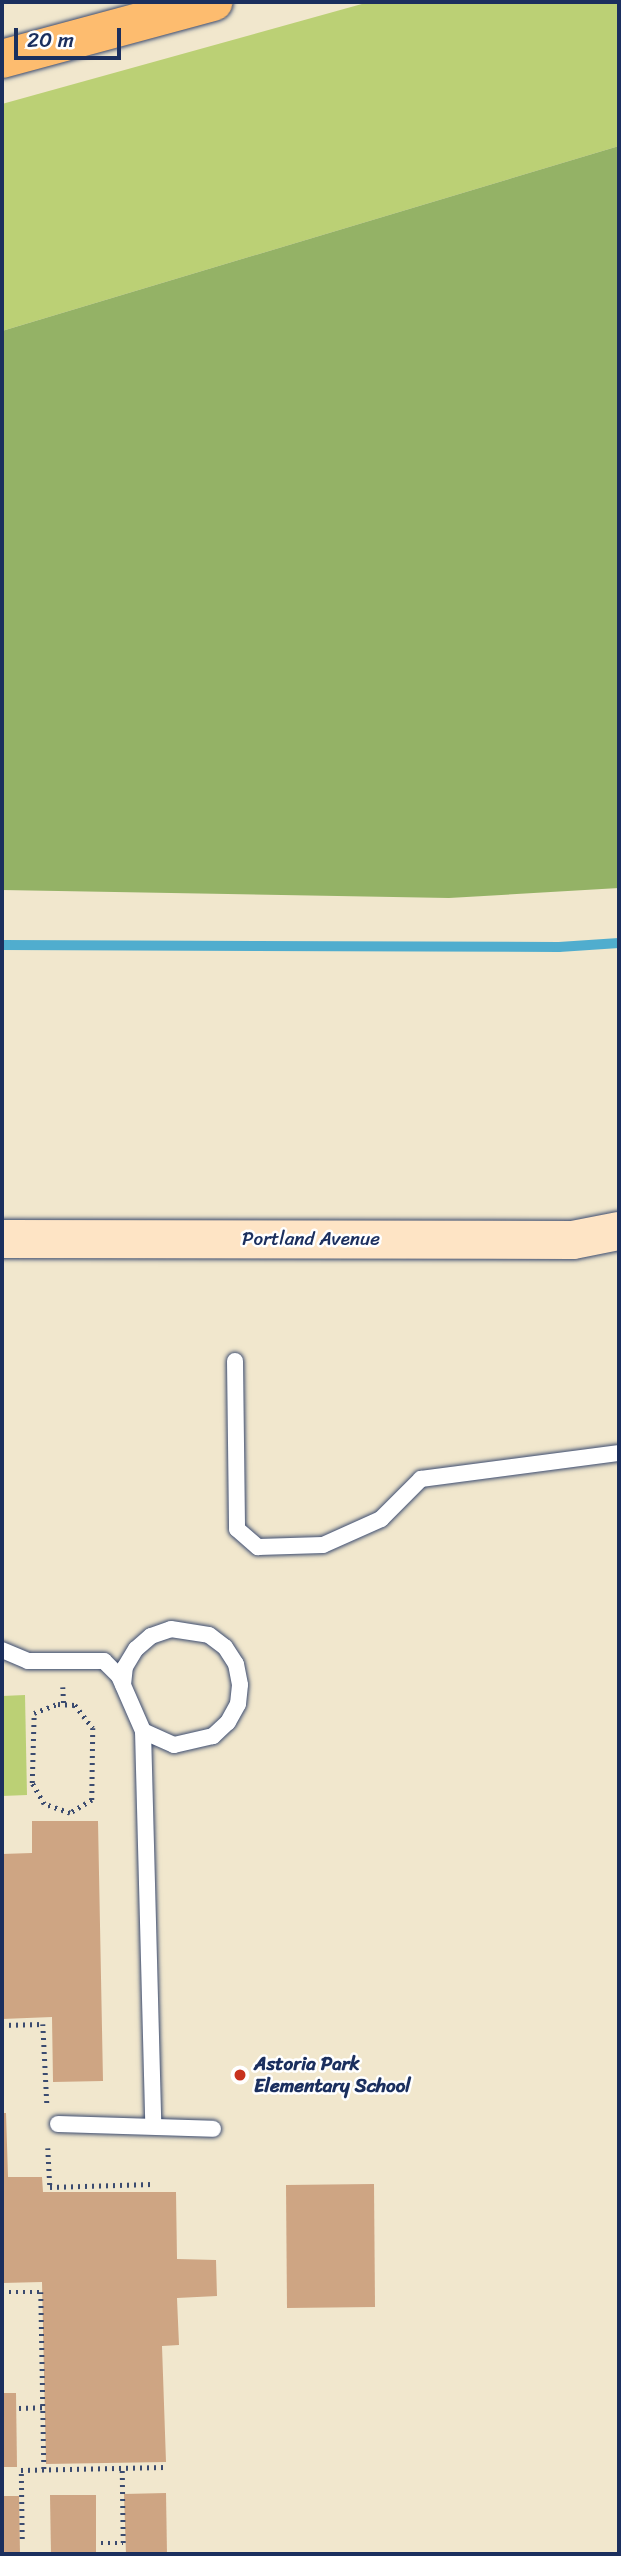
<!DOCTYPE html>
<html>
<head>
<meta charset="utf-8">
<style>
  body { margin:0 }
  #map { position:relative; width:621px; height:2556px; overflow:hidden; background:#f1e7cd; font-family:Sriracha,sans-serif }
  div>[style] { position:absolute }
  .green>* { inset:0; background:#bbd075 }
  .forest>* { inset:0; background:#94b266 }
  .stream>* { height:10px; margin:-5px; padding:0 5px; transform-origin:5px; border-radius:5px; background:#50adce }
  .building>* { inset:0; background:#cea583 }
  .path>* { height:4.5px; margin-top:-2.25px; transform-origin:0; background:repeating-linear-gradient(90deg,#3b4b6f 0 2px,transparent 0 7px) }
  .roads { filter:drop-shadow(0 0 2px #3b4b6f) drop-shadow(0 0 2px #3b4b6f) }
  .lane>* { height:16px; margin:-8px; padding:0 8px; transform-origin:8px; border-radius:8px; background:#fff }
  .secondary>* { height:38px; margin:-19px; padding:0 19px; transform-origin:19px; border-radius:19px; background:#fee4c5 }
  .highway>* { height:38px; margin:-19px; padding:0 19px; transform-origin:19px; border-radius:19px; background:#fdbc6f }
  .dots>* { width:19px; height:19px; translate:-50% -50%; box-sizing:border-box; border:4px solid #fff; border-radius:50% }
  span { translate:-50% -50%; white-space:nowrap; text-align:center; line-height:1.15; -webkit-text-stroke:5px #fff; paint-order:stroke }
  .street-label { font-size:19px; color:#1b2f5e }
  .poi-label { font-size:19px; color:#1b2f5e; font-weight:700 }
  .left { translate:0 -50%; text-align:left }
  .frame { position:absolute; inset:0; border:4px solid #1b2f5e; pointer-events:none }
  .scale { position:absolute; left:14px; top:28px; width:107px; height:32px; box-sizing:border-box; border:4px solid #1b2f5e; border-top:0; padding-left:9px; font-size:21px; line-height:24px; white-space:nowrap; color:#1b2f5e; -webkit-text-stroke:5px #fff; paint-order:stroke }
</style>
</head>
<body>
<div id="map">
  <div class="green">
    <i style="clip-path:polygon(369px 2px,619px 2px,619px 146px,2px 331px,2px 104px)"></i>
    <i style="clip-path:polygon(25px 1695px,27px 1795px,2px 1796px,2px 1696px)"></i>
  </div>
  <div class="forest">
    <i style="clip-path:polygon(619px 146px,619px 888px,449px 898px,2px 890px,2px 331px)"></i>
  </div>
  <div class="stream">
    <i style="left:2px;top:945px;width:557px;rotate:0.21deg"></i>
    <i style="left:559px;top:947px;width:60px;rotate:-3.8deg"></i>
  </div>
  <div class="building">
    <i style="clip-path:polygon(32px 1821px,98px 1821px,103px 2081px,53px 2082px,52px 2017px,2px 2019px,2px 1854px,32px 1853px)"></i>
    <i style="clip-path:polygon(2px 2113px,6px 2113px,8px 2177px,42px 2177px,43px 2192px,176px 2192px,177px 2259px,216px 2260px,217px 2296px,177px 2298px,179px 2345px,162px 2346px,166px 2462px,46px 2464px,42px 2282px,2px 2283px)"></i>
    <i style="clip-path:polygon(374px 2184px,375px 2307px,287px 2308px,286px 2185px)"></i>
    <i style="clip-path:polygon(2px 2393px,16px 2393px,17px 2467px,2px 2467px)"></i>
    <i style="clip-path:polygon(166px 2493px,167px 2554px,126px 2554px,124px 2494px)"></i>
    <i style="clip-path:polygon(50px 2495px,96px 2495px,96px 2554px,51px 2554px)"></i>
    <i style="clip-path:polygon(2px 2496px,19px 2496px,20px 2554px,2px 2554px)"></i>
  </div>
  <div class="path">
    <i style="left:63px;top:1687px;width:17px;rotate:87deg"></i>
    <i style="left:58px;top:1704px;width:17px;rotate:3deg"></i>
    <i style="left:75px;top:1705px;width:29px;rotate:52deg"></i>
    <i style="left:93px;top:1728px;width:72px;rotate:90.8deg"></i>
    <i style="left:92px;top:1800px;width:26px;rotate:149deg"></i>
    <i style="left:70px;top:1813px;width:28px;rotate:-161deg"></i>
    <i style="left:44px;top:1804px;width:24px;rotate:-120deg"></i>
    <i style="left:32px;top:1783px;width:70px;rotate:-88.4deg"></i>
    <i style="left:34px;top:1713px;width:26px;rotate:-21deg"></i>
    <i style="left:2px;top:2025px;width:41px;rotate:-1.4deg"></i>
    <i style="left:43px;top:2024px;width:80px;rotate:87.1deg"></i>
    <i style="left:48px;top:2148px;width:39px;rotate:87deg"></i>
    <i style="left:50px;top:2187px;width:102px;rotate:-1.7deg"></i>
    <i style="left:2px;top:2292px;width:39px"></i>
    <i style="left:41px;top:2292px;width:178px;rotate:89deg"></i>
    <i style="left:19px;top:2408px;width:24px;rotate:-2deg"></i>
    <i style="left:22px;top:2539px;width:69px;rotate:-90.8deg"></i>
    <i style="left:21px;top:2470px;width:144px;rotate:-1.2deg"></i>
    <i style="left:101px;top:2543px;width:22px"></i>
    <i style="left:123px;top:2543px;width:75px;rotate:-90.8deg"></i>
  </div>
  <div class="roads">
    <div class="lane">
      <i style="left:235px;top:1361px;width:168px;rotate:89.3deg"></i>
      <i style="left:237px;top:1529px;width:28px;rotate:41deg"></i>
      <i style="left:258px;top:1547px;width:65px;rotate:-1.8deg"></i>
      <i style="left:323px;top:1545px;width:64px;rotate:-24.1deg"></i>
      <i style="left:381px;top:1519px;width:57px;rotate:-45deg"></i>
      <i style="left:421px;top:1479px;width:200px;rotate:-7.5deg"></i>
      <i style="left:2px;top:1650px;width:28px;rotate:23deg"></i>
      <i style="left:28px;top:1661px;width:76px"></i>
      <i style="left:104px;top:1661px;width:21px;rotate:45deg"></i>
      <i style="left:119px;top:1676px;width:60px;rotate:66.4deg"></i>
      <i style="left:143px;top:1731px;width:393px;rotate:88.5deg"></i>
      <i style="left:123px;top:1685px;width:18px;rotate:-84deg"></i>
      <i style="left:125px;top:1667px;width:21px;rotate:-59deg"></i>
      <i style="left:136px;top:1649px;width:20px;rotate:-41deg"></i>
      <i style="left:151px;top:1636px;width:21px;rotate:-19deg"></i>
      <i style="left:171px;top:1629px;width:38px;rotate:9deg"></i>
      <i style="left:209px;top:1635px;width:20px;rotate:37deg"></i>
      <i style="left:225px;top:1647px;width:20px;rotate:57deg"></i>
      <i style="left:236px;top:1664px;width:21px;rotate:79deg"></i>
      <i style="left:240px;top:1685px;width:19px;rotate:96deg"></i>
      <i style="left:238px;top:1704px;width:21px;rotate:119deg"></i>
      <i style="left:228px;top:1722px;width:21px;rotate:137deg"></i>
      <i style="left:213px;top:1736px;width:40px;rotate:167deg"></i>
      <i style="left:174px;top:1745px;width:34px;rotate:-156deg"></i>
      <i style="left:58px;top:2124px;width:155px;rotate:1.8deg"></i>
    </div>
    <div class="secondary">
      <i style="left:2px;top:1239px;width:571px;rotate:0.1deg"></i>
      <i style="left:573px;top:1240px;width:47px;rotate:-11.1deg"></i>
    </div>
    <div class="highway">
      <i style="left:2px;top:59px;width:219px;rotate:-15.1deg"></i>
    </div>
  </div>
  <div class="dots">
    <i style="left:240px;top:2075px;background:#c8321e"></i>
  </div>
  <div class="street-label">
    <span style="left:311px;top:1239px">Portland Avenue</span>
  </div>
  <div class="poi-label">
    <span class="left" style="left:254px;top:2075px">Astoria Park<br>Elementary School</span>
  </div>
  <div class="frame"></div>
  <div class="scale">20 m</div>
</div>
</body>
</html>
